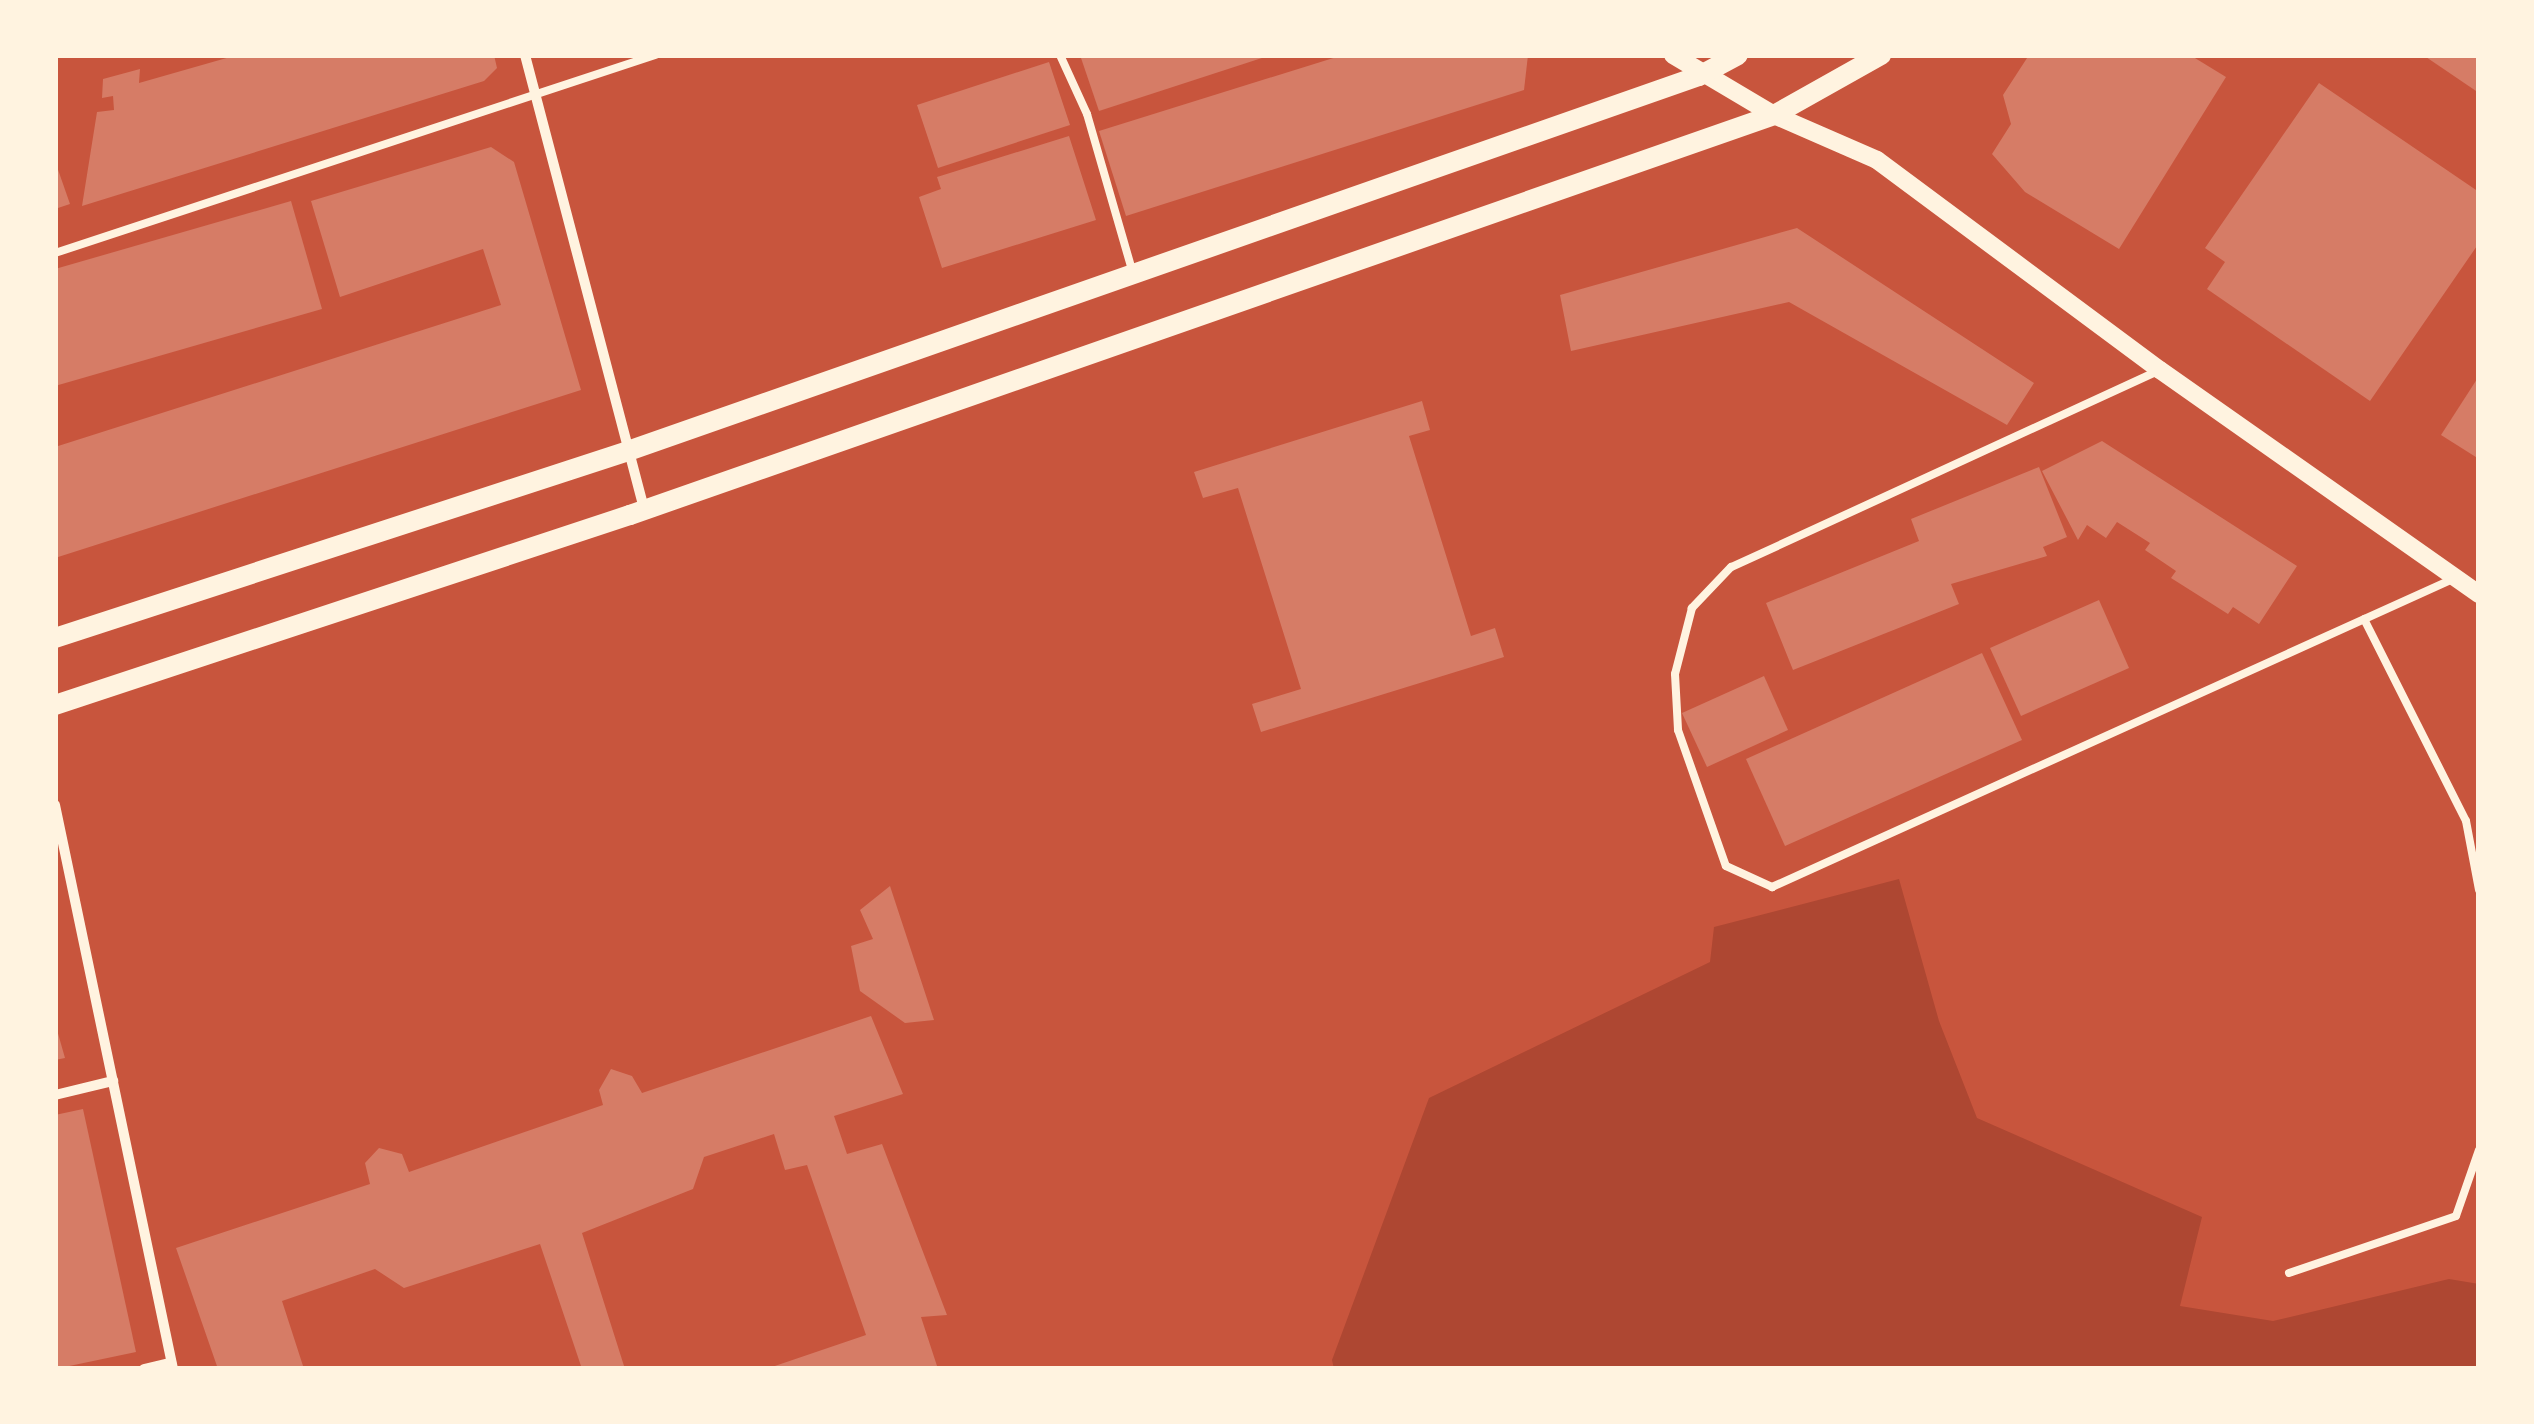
<!DOCTYPE html>
<html>
<head>
<meta charset="utf-8">
<style>
  body { margin:0 }
  #map { position:relative; width:2534px; height:1424px; overflow:hidden; background:#c8553d; font-family:Barlow,sans-serif }
  div>[style] { position:absolute }
  .green>* { inset:0; background:#ae4732 }
  .building>* { inset:0; background:#d67c66 }
  .service>* { height:8px; margin:-4px; padding:0 4px; transform-origin:4px; border-radius:4px; background:#fff3e0 }
  .minor>* { height:10px; margin:-5px; padding:0 5px; transform-origin:5px; border-radius:5px; background:#fff3e0 }
  .tertiary>* { height:18px; margin:-9px; padding:0 9px; transform-origin:9px; border-radius:9px; background:#fff3e0 }
  .secondary>* { height:20px; margin:-10px; padding:0 10px; transform-origin:10px; border-radius:10px; background:#fff3e0 }
  span { translate:-50% -50%; white-space:nowrap; text-align:center; line-height:1.15; -webkit-text-stroke:10px #fff3e0; paint-order:stroke }
  .frame { position:absolute; inset:0; border:58px solid #fff3e0; pointer-events:none }
</style>
</head>
<body>
<div id="map">
  <div class="green">
    <i style="clip-path:polygon(1899px 879px,1939px 1021px,1977px 1118px,2202px 1217px,2180px 1306px,2273px 1321px,2449px 1279px,2479px 1284px,2479px 1369px,1334px 1369px,1332px 1360px,1429px 1098px,1710px 962px,1714px 927px)"></i>
  </div>
  <div class="building">
    <i style="clip-path:polygon(237px 55px,494px 55px,497px 68px,484px 81px,82px 206px,97px 112px,114px 110px,113px 96px,102px 98px,103px 79px,140px 69px,139px 83px)"></i>
    <i style="clip-path:polygon(1080px 55px,1268px 55px,1268px 56px,1099px 111px)"></i>
    <i style="clip-path:polygon(1343px 55px,1528px 55px,1524px 90px,1126px 216px,1099px 131px)"></i>
    <i style="clip-path:polygon(2029px 55px,2190px 55px,2226px 77px,2119px 249px,2025px 192px,1992px 154px,2011px 124px,2003px 95px)"></i>
    <i style="clip-path:polygon(2423px 55px,2479px 55px,2479px 93px)"></i>
    <i style="clip-path:polygon(1049px 62px,1070px 125px,938px 168px,917px 105px)"></i>
    <i style="clip-path:polygon(2319px 83px,2479px 192px,2479px 243px,2370px 401px,2207px 289px,2225px 262px,2205px 248px)"></i>
    <i style="clip-path:polygon(1069px 136px,1096px 220px,942px 268px,919px 197px,941px 189px,937px 177px)"></i>
    <i style="clip-path:polygon(491px 147px,514px 162px,581px 390px,55px 558px,55px 447px,501px 305px,483px 249px,340px 297px,311px 201px)"></i>
    <i style="clip-path:polygon(55px 161px,70px 204px,55px 209px)"></i>
    <i style="clip-path:polygon(291px 201px,322px 309px,55px 386px,55px 269px)"></i>
    <i style="clip-path:polygon(1797px 228px,2034px 383px,2007px 425px,1789px 302px,1571px 351px,1560px 295px)"></i>
    <i style="clip-path:polygon(2479px 376px,2479px 459px,2441px 435px)"></i>
    <i style="clip-path:polygon(1422px 401px,1430px 430px,1409px 436px,1471px 636px,1495px 628px,1504px 657px,1261px 732px,1252px 704px,1301px 689px,1238px 488px,1203px 498px,1194px 472px)"></i>
    <i style="clip-path:polygon(2102px 441px,2297px 566px,2259px 624px,2233px 607px,2228px 614px,2171px 578px,2176px 571px,2145px 550px,2150px 543px,2117px 522px,2106px 538px,2087px 525px,2078px 540px,2042px 471px)"></i>
    <i style="clip-path:polygon(2039px 467px,2067px 537px,2043px 547px,2047px 556px,1951px 584px,1959px 604px,1793px 670px,1766px 603px,1919px 541px,1911px 519px)"></i>
    <i style="clip-path:polygon(2099px 600px,2129px 668px,2021px 716px,1990px 648px)"></i>
    <i style="clip-path:polygon(1982px 653px,2022px 740px,1785px 846px,1746px 759px)"></i>
    <i style="clip-path:polygon(1764px 676px,1788px 730px,1707px 767px,1682px 713px)"></i>
    <i style="clip-path:polygon(890px 886px,934px 1020px,905px 1023px,860px 991px,851px 946px,873px 939px,860px 910px)"></i>
    <i style="clip-path:polygon(871px 1016px,903px 1094px,834px 1116px,847px 1154px,882px 1144px,947px 1315px,921px 1317px,938px 1369px,766px 1369px,866px 1335px,807px 1165px,785px 1170px,774px 1134px,704px 1157px,693px 1189px,582px 1233px,625px 1369px,582px 1369px,540px 1244px,404px 1288px,375px 1269px,282px 1301px,304px 1369px,218px 1369px,176px 1248px,370px 1184px,365px 1163px,379px 1148px,402px 1154px,409px 1172px,603px 1105px,599px 1090px,611px 1069px,632px 1076px,642px 1093px)"></i>
    <i style="clip-path:polygon(55px 1023px,65px 1058px,55px 1060px)"></i>
    <i style="clip-path:polygon(83px 1109px,136px 1352px,55px 1369px,55px 1115px)"></i>
  </div>
  <div class="service">
    <i style="left:1060px;top:55px;width:65px;rotate:65.4deg"></i>
    <i style="left:1087px;top:114px;width:166px;rotate:73.9deg"></i>
    <i style="left:55px;top:253px;width:632px;rotate:-18.26deg"></i>
    <i style="left:2160px;top:370px;width:472px;rotate:155.3deg"></i>
    <i style="left:1731px;top:567px;width:57px;rotate:133.6deg"></i>
    <i style="left:1692px;top:608px;width:68px;rotate:104.4deg"></i>
    <i style="left:1675px;top:674px;width:56px;rotate:86.9deg"></i>
    <i style="left:1678px;top:730px;width:144px;rotate:70.6deg"></i>
    <i style="left:1726px;top:866px;width:51px;rotate:24.5deg"></i>
    <i style="left:1772px;top:887px;width:747px;rotate:-24.34deg"></i>
    <i style="left:2364px;top:619px;width:226px;rotate:63.2deg"></i>
    <i style="left:2466px;top:821px;width:70px;rotate:79.3deg"></i>
    <i style="left:2289px;top:1273px;width:176px;rotate:-18.8deg"></i>
    <i style="left:2456px;top:1216px;width:70px;rotate:-70.8deg"></i>
  </div>
  <div class="minor">
    <i style="left:525px;top:55px;width:470px;rotate:75.3deg"></i>
    <i style="left:55px;top:805px;width:576px;rotate:78.18deg"></i>
    <i style="left:55px;top:1095px;width:60px;rotate:-13.6deg"></i>
    <i style="left:144px;top:1369px;width:28px;rotate:-13deg"></i>
  </div>
  <div class="tertiary">
    <i style="left:1673px;top:55px;width:117px;rotate:30.7deg"></i>
    <i style="left:1774px;top:115px;width:112px;rotate:23.6deg"></i>
    <i style="left:1877px;top:160px;width:352px;rotate:36.6deg"></i>
    <i style="left:2160px;top:370px;width:390px;rotate:35.1deg"></i>
  </div>
  <div class="secondary">
    <i style="left:55px;top:638px;width:603px;rotate:-18.07deg"></i>
    <i style="left:628px;top:451px;width:1135px;rotate:-19.3deg"></i>
    <i style="left:1699px;top:76px;width:44px;rotate:-28.3deg"></i>
    <i style="left:55px;top:705px;width:606px;rotate:-18.29deg"></i>
    <i style="left:630px;top:515px;width:1212px;rotate:-19.27deg"></i>
    <i style="left:1774px;top:115px;width:123px;rotate:-29.3deg"></i>
  </div>
  <div class="frame"></div>
</div>
</body>
</html>
